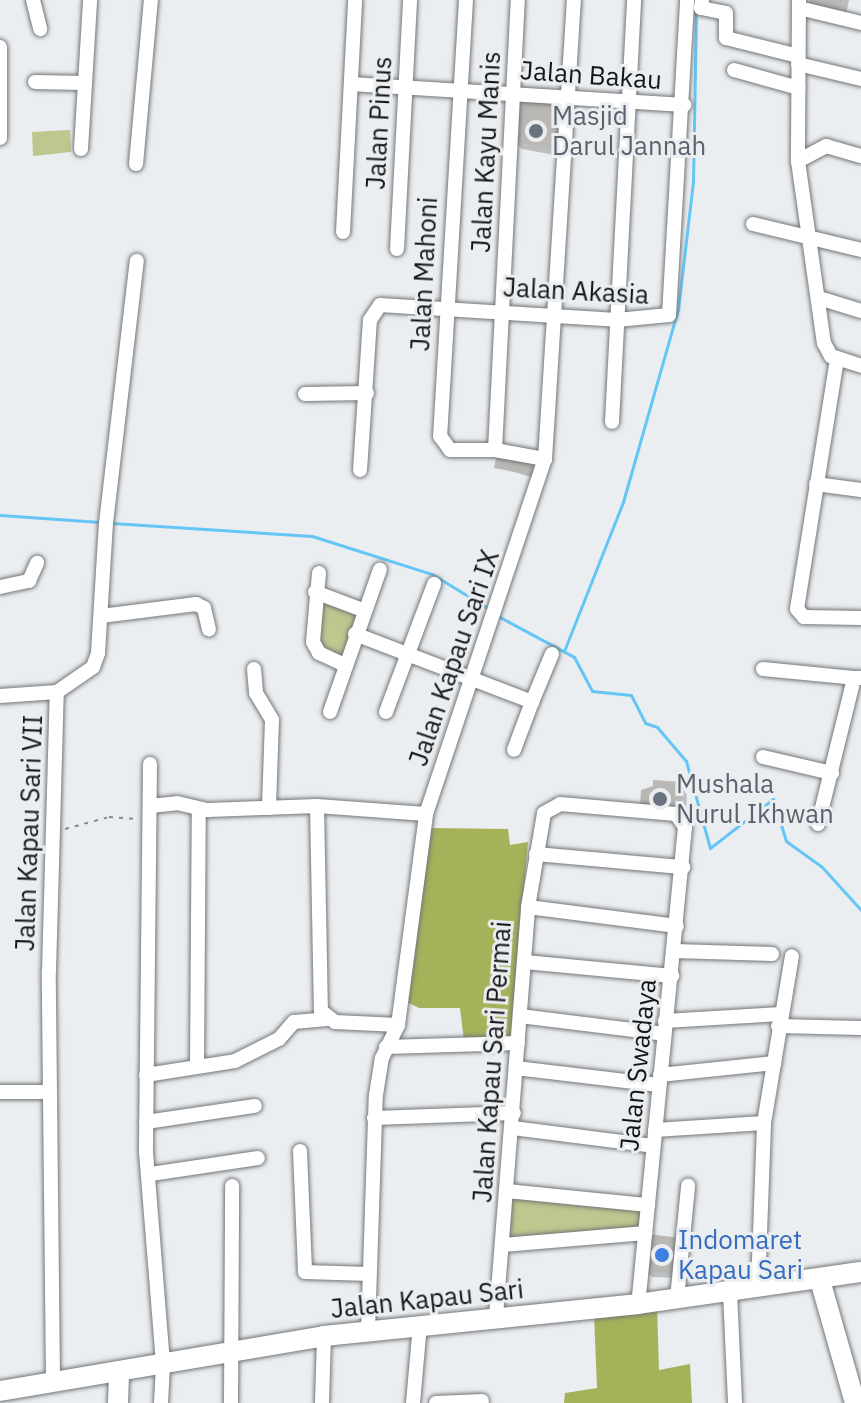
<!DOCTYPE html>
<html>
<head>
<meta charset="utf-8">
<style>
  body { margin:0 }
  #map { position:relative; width:861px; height:1403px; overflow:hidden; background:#ebeef1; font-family:"IBM Plex Sans",sans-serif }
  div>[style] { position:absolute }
  .green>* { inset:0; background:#bdc78e }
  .forest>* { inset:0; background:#a5b25a }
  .shadow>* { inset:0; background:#0003 }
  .stream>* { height:3px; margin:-1.5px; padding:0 1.5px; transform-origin:1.5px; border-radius:1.5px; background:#65c6f5 }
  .building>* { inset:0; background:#bab8b4 }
  .path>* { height:2px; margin-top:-1px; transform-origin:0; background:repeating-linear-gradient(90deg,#86888a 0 4px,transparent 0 10px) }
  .roads { filter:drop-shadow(0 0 2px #737678) drop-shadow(0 0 2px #737678) }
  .street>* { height:14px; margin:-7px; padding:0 7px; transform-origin:7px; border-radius:7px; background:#fff }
  .secondary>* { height:20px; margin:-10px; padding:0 10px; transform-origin:10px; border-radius:10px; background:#fff }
  .dots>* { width:22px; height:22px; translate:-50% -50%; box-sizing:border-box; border:4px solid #ebeef1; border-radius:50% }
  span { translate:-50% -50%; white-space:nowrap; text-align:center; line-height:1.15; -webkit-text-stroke:6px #ebeef1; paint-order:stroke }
  .street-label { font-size:26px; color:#151617 }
  .worship-label { font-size:26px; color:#5b616d }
  .left { translate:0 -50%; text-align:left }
  .shop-label { font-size:26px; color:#366cbe }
</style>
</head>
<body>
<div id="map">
  <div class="green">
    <i style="clip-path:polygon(70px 130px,71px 152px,33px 156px,32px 132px)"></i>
    <i style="clip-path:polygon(320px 598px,357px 611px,345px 661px,320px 651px)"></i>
    <i style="clip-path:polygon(507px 1191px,648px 1205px,645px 1233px,503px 1245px)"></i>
  </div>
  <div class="forest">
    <i style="clip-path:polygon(431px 828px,508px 829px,510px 845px,528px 842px,510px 1040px,464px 1041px,460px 1008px,419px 1008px,407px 1002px)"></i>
    <i style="clip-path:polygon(657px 1306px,659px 1370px,690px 1364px,692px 1403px,564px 1403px,565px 1393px,597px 1388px,594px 1314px)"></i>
  </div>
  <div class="shadow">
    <i style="clip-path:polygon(810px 0,849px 0,845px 20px,808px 6px)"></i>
    <i style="clip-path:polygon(560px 103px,560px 156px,522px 149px,513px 141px)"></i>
    <i style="clip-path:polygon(533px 464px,534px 478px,497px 467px)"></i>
    <i style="clip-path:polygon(681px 784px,687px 790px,686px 815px,648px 813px,654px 787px)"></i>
    <i style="clip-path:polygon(650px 1236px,683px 1278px,652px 1277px,646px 1270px)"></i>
  </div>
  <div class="stream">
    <i style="left:0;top:515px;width:100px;rotate:4deg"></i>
    <i style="left:112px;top:523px;width:200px;rotate:3.7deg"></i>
    <i style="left:312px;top:536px;width:126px;rotate:17.6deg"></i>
    <i style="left:432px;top:574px;width:69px;rotate:31.4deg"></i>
    <i style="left:496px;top:615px;width:89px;rotate:28.3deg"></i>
    <i style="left:574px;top:657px;width:38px;rotate:62deg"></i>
    <i style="left:592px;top:691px;width:39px;rotate:6deg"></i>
    <i style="left:631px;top:695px;width:31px;rotate:63deg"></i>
    <i style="left:645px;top:723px;width:13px;rotate:18deg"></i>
    <i style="left:657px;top:727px;width:45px;rotate:49.5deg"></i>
    <i style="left:686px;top:761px;width:90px;rotate:74.6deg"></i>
    <i style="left:710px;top:848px;width:80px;rotate:-37.9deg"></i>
    <i style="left:773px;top:799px;width:44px;rotate:72.8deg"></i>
    <i style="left:786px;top:841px;width:44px;rotate:35.8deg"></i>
    <i style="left:822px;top:867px;width:58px;rotate:47.8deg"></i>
    <i style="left:564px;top:651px;width:160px;rotate:-68.4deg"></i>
    <i style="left:623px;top:502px;width:201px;rotate:-74.1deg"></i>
    <i style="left:678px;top:309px;width:128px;rotate:-83.3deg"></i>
    <i style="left:693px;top:182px;width:171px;rotate:-89deg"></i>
  </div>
  <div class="building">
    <i style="clip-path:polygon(811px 0,842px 0,839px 15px,806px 7px)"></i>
    <i style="clip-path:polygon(518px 98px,561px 101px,562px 121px,552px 148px,511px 141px)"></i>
    <i style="clip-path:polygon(497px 454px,534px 462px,531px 475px,494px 468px)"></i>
    <i style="clip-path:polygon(653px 780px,682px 782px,680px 809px,640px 808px,641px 790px,653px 786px)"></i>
    <i style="clip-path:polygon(648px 1234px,681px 1238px,677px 1273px,644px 1271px)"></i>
  </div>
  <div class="path">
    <i style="left:65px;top:829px;width:46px;rotate:-15.3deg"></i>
    <i style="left:109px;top:817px;width:28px;rotate:4deg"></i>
  </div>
  <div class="roads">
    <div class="street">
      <i style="left:33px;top:0;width:30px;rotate:76deg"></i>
      <i style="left:466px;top:0;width:437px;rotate:93.4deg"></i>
      <i style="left:440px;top:436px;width:17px;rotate:54deg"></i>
      <i style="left:450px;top:450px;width:45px"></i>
      <i style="left:495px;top:450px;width:51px;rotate:10.2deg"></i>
      <i style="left:702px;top:0;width:8px;rotate:97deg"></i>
      <i style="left:701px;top:8px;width:25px;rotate:11deg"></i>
      <i style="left:726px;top:13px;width:25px;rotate:90deg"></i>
      <i style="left:726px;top:38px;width:74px;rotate:14deg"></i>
      <i style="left:799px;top:0;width:161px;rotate:90.4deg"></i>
      <i style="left:798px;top:161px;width:184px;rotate:81.9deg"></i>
      <i style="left:824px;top:343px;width:15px;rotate:62deg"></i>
      <i style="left:831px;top:356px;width:32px;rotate:18deg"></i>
      <i style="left:799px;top:8px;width:64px;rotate:13.6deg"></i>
      <i style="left:0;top:47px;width:91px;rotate:90deg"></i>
      <i style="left:798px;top:64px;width:65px;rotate:13.4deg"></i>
      <i style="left:734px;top:70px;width:67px;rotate:15.5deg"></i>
      <i style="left:35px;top:82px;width:48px;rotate:1.2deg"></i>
      <i style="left:351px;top:84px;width:334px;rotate:3.6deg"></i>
      <i style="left:81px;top:149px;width:149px;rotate:-86.5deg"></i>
      <i style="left:798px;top:161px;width:32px;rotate:-28deg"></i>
      <i style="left:826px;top:146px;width:36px;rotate:16deg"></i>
      <i style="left:136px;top:164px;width:165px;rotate:-84.8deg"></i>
      <i style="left:753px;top:224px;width:111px;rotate:13.5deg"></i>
      <i style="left:343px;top:232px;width:232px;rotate:-87deg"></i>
      <i style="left:397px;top:249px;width:249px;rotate:-87deg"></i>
      <i style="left:819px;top:298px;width:44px;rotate:17.2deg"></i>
      <i style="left:837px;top:359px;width:253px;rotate:99.1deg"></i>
      <i style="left:797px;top:609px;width:11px;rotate:49deg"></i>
      <i style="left:804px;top:617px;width:57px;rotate:1deg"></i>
      <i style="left:305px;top:394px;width:62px;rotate:-0.9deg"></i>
      <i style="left:612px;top:422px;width:423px;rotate:-87deg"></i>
      <i style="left:495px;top:450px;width:451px;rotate:-87.1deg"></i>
      <i style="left:360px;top:470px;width:150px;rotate:-86.2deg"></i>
      <i style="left:370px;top:320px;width:18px;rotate:-56deg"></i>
      <i style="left:380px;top:305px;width:237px;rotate:3.6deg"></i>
      <i style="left:617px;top:320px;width:52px;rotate:-5.5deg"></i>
      <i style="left:669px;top:315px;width:316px;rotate:-86.7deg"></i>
      <i style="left:816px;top:484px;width:45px;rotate:7.6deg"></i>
      <i style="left:319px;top:573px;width:69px;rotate:95deg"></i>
      <i style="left:313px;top:642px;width:13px;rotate:61deg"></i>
      <i style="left:319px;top:653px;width:29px;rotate:25deg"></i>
      <i style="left:0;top:587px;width:30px;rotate:-12deg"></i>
      <i style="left:29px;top:581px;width:20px;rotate:-66deg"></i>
      <i style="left:315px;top:592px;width:51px;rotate:20.6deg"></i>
      <i style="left:101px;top:616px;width:96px;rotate:-7.2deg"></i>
      <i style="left:196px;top:604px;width:9px;rotate:27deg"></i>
      <i style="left:204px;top:608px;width:22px;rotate:77deg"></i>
      <i style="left:355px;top:634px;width:190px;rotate:21deg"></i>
      <i style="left:532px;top:702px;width:51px;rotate:110.6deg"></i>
      <i style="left:254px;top:669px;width:24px;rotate:85deg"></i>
      <i style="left:256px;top:693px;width:31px;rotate:59deg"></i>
      <i style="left:272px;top:720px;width:88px;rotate:92deg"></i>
      <i style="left:763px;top:669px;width:91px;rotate:5.6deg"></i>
      <i style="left:57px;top:692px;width:44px;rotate:-34.8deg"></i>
      <i style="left:93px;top:667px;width:15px;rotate:-70deg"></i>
      <i style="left:98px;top:653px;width:130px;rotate:-86.5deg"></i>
      <i style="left:106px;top:523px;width:264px;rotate:-83.3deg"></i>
      <i style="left:0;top:696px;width:57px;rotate:-4deg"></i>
      <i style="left:532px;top:702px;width:52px;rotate:-67.4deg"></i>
      <i style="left:330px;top:712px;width:151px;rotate:-70.7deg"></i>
      <i style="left:386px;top:712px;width:137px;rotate:-69.4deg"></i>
      <i style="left:763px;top:757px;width:71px;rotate:13.1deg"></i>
      <i style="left:150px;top:764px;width:388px;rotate:90.6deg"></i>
      <i style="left:146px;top:1152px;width:214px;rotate:85.4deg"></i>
      <i style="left:163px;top:1365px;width:38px;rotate:93deg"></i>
      <i style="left:150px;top:806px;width:27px;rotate:-6deg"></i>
      <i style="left:177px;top:803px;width:32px;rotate:13deg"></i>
      <i style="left:208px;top:810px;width:109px;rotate:-2.1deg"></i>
      <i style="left:317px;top:806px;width:109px;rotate:4.2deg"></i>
      <i style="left:317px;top:806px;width:205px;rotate:88.9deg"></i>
      <i style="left:321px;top:1011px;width:18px;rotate:38deg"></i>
      <i style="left:335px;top:1022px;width:63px;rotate:2.7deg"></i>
      <i style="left:818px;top:824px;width:150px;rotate:-76.1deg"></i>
      <i style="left:854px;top:678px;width:7px"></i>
      <i style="left:536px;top:854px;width:148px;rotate:5.1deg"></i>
      <i style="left:528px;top:907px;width:150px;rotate:7.3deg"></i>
      <i style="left:675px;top:951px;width:97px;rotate:1.8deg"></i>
      <i style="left:525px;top:962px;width:148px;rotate:5.4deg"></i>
      <i style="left:520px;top:1016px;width:145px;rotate:7.1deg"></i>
      <i style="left:665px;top:1021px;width:116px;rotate:-3.5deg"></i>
      <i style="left:778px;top:1026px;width:83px;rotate:1.4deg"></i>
      <i style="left:386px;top:1047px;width:132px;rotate:-1.7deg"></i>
      <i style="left:197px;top:1066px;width:256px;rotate:-89.6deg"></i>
      <i style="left:516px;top:1068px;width:144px;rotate:6.8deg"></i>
      <i style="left:146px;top:1075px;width:90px;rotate:-8.9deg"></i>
      <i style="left:235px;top:1061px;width:49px;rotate:-26.6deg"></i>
      <i style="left:279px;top:1039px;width:23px;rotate:-49deg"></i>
      <i style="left:294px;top:1022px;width:33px;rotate:-5deg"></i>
      <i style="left:660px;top:1075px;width:115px;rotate:-6deg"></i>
      <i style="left:0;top:1092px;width:49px"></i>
      <i style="left:374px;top:1118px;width:140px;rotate:-2deg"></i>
      <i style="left:146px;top:1122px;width:110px;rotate:-8.4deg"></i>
      <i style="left:513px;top:1128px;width:141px;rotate:7.3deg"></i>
      <i style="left:655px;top:1130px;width:109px;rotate:-3.7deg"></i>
      <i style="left:300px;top:1151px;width:121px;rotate:87.6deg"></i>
      <i style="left:305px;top:1272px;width:64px;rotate:1.8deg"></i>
      <i style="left:151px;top:1174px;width:108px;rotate:-8.5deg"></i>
      <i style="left:507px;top:1191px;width:142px;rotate:5.7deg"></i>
      <i style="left:503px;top:1245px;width:143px;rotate:-4.8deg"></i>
      <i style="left:758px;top:1288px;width:165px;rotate:-87.9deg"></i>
      <i style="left:764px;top:1123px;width:169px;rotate:-80.5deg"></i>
      <i style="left:730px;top:1292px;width:111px;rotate:87.4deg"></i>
      <i style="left:677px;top:1299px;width:114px;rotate:-84.4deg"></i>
      <i style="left:496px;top:1316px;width:410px;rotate:-85.5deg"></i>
      <i style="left:528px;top:907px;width:95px;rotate:-80.3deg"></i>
      <i style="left:544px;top:813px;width:18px;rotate:-29deg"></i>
      <i style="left:560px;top:804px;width:116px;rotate:4.9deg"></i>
      <i style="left:676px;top:814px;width:16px;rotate:55deg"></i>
      <i style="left:685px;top:827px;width:479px;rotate:95.6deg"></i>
      <i style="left:368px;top:1330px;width:235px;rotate:-88.1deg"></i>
      <i style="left:376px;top:1095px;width:37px;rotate:-81deg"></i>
      <i style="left:382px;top:1058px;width:37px;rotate:-64deg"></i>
      <i style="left:398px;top:1025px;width:213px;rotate:-82.4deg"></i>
      <i style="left:426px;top:814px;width:374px;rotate:-71.5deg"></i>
      <i style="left:545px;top:459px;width:460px;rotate:-86.4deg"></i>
      <i style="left:53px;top:1381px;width:410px;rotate:-90.6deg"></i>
      <i style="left:49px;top:971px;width:279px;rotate:-88.4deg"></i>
      <i style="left:231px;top:1403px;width:217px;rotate:-89.7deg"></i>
      <i style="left:322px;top:1403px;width:67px;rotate:-88.3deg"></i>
      <i style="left:413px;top:1403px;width:79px;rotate:-84.9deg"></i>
      <i style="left:436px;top:1403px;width:46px;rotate:-2.5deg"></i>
    </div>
    <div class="secondary">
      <i style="left:820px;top:1280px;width:128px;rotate:74.1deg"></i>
      <i style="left:0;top:1391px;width:329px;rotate:-9.6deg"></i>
      <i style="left:324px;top:1336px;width:316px;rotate:-5.8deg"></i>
      <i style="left:638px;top:1304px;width:225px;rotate:-8.2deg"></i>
      <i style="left:118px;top:1403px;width:32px;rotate:-88deg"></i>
    </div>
  </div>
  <div class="dots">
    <i style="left:536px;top:131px;background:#6b7280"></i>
    <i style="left:660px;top:799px;background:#6b7280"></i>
    <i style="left:662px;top:1255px;background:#3f7fe0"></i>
  </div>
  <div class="street-label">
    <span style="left:591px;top:75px;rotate:4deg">Jalan Bakau</span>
    <span style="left:379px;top:123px;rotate:-87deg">Jalan Pinus</span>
    <span style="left:486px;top:152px;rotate:-87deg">Jalan Kayu Manis</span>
    <span style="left:424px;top:274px;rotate:-87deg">Jalan Mahoni</span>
    <span style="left:576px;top:291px;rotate:3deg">Jalan Akasia</span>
    <span style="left:454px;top:658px;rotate:-71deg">Jalan Kapau Sari IX</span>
    <span style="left:29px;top:833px;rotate:-88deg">Jalan Kapau Sari VII</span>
    <span style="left:492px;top:1062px;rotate:-86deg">Jalan Kapau Sari Permai</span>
    <span style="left:638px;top:1065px;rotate:-84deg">Jalan Swadaya</span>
    <span style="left:427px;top:1299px;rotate:-6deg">Jalan Kapau Sari</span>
  </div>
  <div class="worship-label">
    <span class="left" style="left:552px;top:131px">Masjid<br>Darul Jannah</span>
    <span class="left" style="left:676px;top:799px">Mushala<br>Nurul Ikhwan</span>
  </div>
  <div class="shop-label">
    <span class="left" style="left:678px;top:1255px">Indomaret<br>Kapau Sari</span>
  </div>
</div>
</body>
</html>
